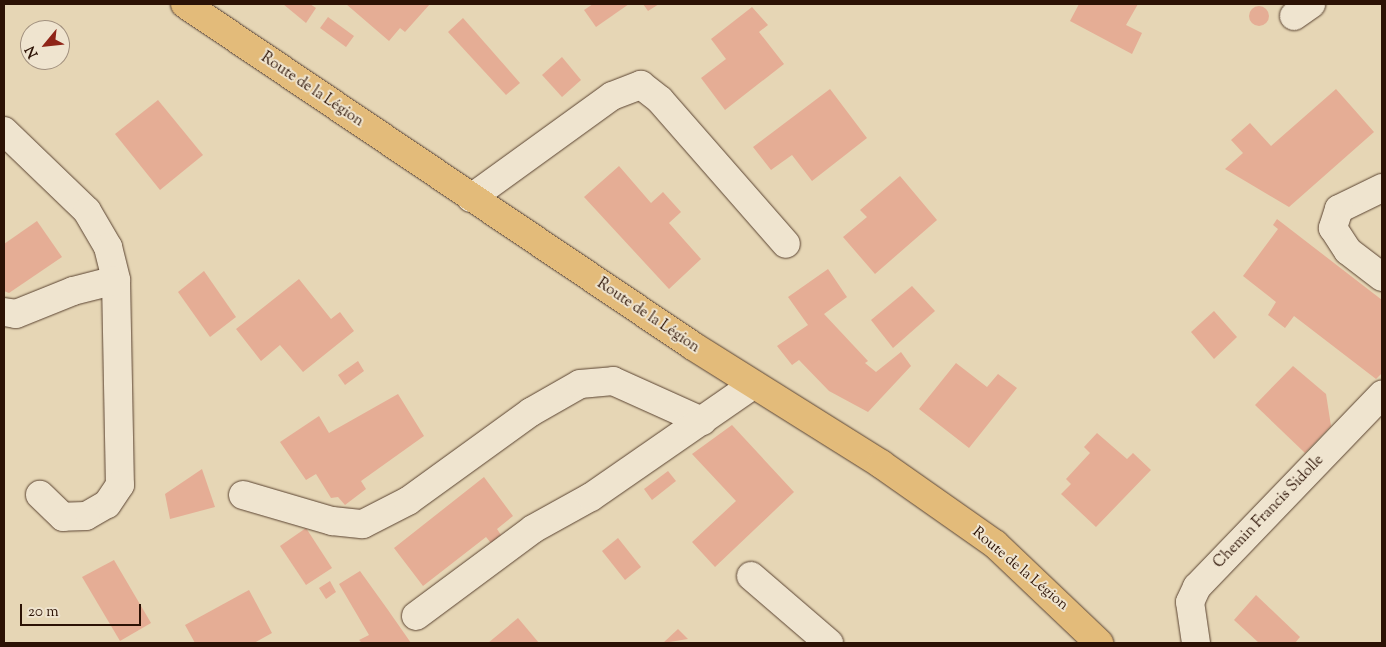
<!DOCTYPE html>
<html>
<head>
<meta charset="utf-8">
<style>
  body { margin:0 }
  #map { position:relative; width:1386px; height:647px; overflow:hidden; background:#e6d6b5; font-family:"Sorts Mill Goudy",serif }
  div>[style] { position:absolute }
  .building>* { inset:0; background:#e5ad95 }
  .round { border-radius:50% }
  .roads { filter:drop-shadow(0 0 1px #5a4331) drop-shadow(0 0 1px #5a4331) }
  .minor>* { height:28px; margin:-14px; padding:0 14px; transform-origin:14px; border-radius:14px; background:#efe4cf }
  .major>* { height:28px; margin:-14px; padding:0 14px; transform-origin:14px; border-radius:14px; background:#e3bb7a }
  span { translate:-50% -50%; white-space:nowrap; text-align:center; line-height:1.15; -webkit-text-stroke:4px #efe4cf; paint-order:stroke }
  .street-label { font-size:15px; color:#2c1205 }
  .frame { position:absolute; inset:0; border:5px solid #2c1205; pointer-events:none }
  .north { position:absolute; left:20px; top:20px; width:50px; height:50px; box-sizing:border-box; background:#efe4cf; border:1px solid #a1907e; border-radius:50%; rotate:242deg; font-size:14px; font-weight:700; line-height:20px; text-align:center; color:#2c1205 }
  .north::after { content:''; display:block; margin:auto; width:18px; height:22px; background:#8f2418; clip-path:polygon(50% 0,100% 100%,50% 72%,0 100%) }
  .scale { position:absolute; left:20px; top:604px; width:121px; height:22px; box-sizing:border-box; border:2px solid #2c1205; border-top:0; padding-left:6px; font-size:15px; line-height:18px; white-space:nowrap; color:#2c1205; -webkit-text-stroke:4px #efe4cf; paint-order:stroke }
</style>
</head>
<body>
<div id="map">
  <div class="building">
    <i style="clip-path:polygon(283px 4px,310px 4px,316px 8px,306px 23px)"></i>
    <i style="clip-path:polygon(346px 4px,430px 4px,405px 32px,400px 28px,389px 41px)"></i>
    <i style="clip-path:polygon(593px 4px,629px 4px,596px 27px,584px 10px)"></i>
    <i style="clip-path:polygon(643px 4px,659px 4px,648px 11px)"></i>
    <i style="clip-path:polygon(1079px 4px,1138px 4px,1126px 25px,1142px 33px,1132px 54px,1070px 21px)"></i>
    <i class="round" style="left:1249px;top:6px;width:20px;height:20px"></i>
    <i style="clip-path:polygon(752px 7px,768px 25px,759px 32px,784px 64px,725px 110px,701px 78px,726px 59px,711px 39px)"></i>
    <i style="clip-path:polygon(328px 17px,354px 36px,346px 47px,320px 28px)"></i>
    <i style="clip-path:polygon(463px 18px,520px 83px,506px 95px,448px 32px)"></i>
    <i style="clip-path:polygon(562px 57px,581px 80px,562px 97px,542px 75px)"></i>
    <i style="clip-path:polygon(830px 89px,867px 138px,812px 181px,792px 155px,771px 170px,753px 147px)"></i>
    <i style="clip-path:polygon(1336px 89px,1374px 132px,1289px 207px,1225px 169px,1243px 153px,1231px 140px,1250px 123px,1271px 146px)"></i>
    <i style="clip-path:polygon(158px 100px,203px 155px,160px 190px,115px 134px)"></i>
    <i style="clip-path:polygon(619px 166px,651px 203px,663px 192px,681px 212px,669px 223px,701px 259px,669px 289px,584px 197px)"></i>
    <i style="clip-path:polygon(900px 176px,937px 220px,875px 274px,843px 237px,867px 217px,860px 210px)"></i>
    <i style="clip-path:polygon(1277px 219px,1382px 300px,1382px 373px,1376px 379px,1294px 316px,1285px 328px,1268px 315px,1276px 302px,1243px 276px,1278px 229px,1273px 225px)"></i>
    <i style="clip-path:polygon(37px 221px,62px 257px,9px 293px,4px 291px,4px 244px)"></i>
    <i style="clip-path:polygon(828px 269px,847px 297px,824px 314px,868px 361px,865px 363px,876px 372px,901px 352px,911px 366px,868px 412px,829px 391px,799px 360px,792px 365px,777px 346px,808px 325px,788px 297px)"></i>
    <i style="clip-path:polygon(204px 271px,236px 317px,210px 337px,178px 292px)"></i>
    <i style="clip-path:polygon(299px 279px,331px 319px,340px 312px,354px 331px,303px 372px,280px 345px,261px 361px,236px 329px)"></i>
    <i style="clip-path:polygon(912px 286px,935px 311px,893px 348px,871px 320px)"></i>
    <i style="clip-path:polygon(1214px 311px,1237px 337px,1214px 359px,1191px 332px)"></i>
    <i style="clip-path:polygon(358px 361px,364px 371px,345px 385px,338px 375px)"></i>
    <i style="clip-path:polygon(956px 363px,987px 387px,998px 374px,1017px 388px,969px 448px,919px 409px)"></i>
    <i style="clip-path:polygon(1293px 366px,1326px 394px,1331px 426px,1305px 453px,1255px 405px)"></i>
    <i style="clip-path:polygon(398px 394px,424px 436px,361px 481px,366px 489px,345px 505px,338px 497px,331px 498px,316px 474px,306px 480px,280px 442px,319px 416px,329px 433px)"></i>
    <i style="clip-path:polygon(732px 425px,794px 492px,715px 567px,692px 542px,736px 501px,692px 454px)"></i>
    <i style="clip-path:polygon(1097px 433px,1127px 459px,1133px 453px,1151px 470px,1096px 527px,1061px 494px,1071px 484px,1066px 479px,1090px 453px,1084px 447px)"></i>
    <i style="clip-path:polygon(202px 469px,215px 507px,170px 519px,165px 494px)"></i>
    <i style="clip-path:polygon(668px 471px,676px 481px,652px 500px,644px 489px)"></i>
    <i style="clip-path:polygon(484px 477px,513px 516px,497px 529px,501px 535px,491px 543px,486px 537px,423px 586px,394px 548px)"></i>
    <i style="clip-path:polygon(306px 528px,332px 568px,306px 585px,280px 546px)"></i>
    <i style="clip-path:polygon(618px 538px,641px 567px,625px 580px,602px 551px)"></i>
    <i style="clip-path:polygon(114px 560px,151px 623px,120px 641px,82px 577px)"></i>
    <i style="clip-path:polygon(360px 571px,388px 610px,411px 643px,362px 643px,359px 640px,369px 635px,339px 584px)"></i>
    <i style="clip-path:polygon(330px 581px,336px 592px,326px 599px,319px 588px)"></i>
    <i style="clip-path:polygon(249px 590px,272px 633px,254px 643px,195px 643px,185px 625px)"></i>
    <i style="clip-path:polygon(1256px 595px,1300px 637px,1295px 643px,1259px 643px,1234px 620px)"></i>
    <i style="clip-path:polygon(518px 618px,539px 643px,488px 643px)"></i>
    <i style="clip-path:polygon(678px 629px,688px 639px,663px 643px)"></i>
  </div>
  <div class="roads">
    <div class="minor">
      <i style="left:1294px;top:16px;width:21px;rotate:-35deg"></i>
      <i style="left:4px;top:131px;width:115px;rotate:43.9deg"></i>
      <i style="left:87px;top:211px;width:42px;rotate:59.7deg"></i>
      <i style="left:108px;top:247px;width:34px;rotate:76deg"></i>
      <i style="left:116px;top:280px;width:205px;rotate:88.9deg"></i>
      <i style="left:120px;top:485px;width:23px;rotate:124deg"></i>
      <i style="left:107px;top:504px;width:24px;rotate:150deg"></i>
      <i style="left:86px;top:516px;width:23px;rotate:178deg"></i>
      <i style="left:63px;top:517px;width:32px;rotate:-136deg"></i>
      <i style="left:1382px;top:188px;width:48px;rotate:154deg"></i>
      <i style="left:1339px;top:209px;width:20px;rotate:108deg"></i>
      <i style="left:1333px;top:228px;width:27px;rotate:57deg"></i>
      <i style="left:1348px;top:251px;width:43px;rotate:37.4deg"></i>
      <i style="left:471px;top:198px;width:174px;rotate:-35.9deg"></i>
      <i style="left:612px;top:96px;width:31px;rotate:-21deg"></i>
      <i style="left:641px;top:85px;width:24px;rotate:38deg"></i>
      <i style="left:660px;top:100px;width:191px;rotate:48.8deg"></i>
      <i style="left:4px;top:312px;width:12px;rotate:9deg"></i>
      <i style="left:16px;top:314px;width:61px;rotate:-22deg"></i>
      <i style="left:73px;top:291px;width:44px;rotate:-14.3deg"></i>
      <i style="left:243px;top:495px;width:93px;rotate:16.3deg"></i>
      <i style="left:332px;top:521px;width:31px;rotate:6deg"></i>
      <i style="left:363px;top:524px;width:51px;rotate:-27.1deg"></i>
      <i style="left:408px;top:501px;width:152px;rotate:-35.9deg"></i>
      <i style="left:531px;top:412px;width:56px;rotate:-29.7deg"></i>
      <i style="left:580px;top:384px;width:33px;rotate:-5deg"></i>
      <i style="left:613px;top:381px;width:98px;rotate:24.2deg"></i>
      <i style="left:751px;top:576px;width:103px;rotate:40.7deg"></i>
      <i style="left:416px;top:616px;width:146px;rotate:-36.6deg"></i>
      <i style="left:533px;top:529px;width:66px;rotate:-28.9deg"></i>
      <i style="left:591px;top:497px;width:197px;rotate:-34.7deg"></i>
      <i style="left:1196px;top:643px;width:41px;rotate:-98.3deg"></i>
      <i style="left:1190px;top:602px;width:17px;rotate:-65deg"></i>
      <i style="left:1197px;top:587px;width:267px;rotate:-46.1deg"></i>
    </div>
    <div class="major">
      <i style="left:185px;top:4px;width:612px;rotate:33.95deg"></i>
      <i style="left:693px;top:346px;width:222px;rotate:32.1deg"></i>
      <i style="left:881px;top:464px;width:139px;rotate:35.1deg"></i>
      <i style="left:995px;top:544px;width:144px;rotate:43.6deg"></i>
    </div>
  </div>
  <div class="street-label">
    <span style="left:312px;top:90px;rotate:34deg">Route de la Légion</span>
    <span style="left:648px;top:316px;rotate:34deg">Route de la Légion</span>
    <span style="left:1269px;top:512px;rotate:-46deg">Chemin Francis Sidolle</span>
    <span style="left:1020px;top:569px;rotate:40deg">Route de la Légion</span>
  </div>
  <div class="frame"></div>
  <div class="north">N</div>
  <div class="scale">20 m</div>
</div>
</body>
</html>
